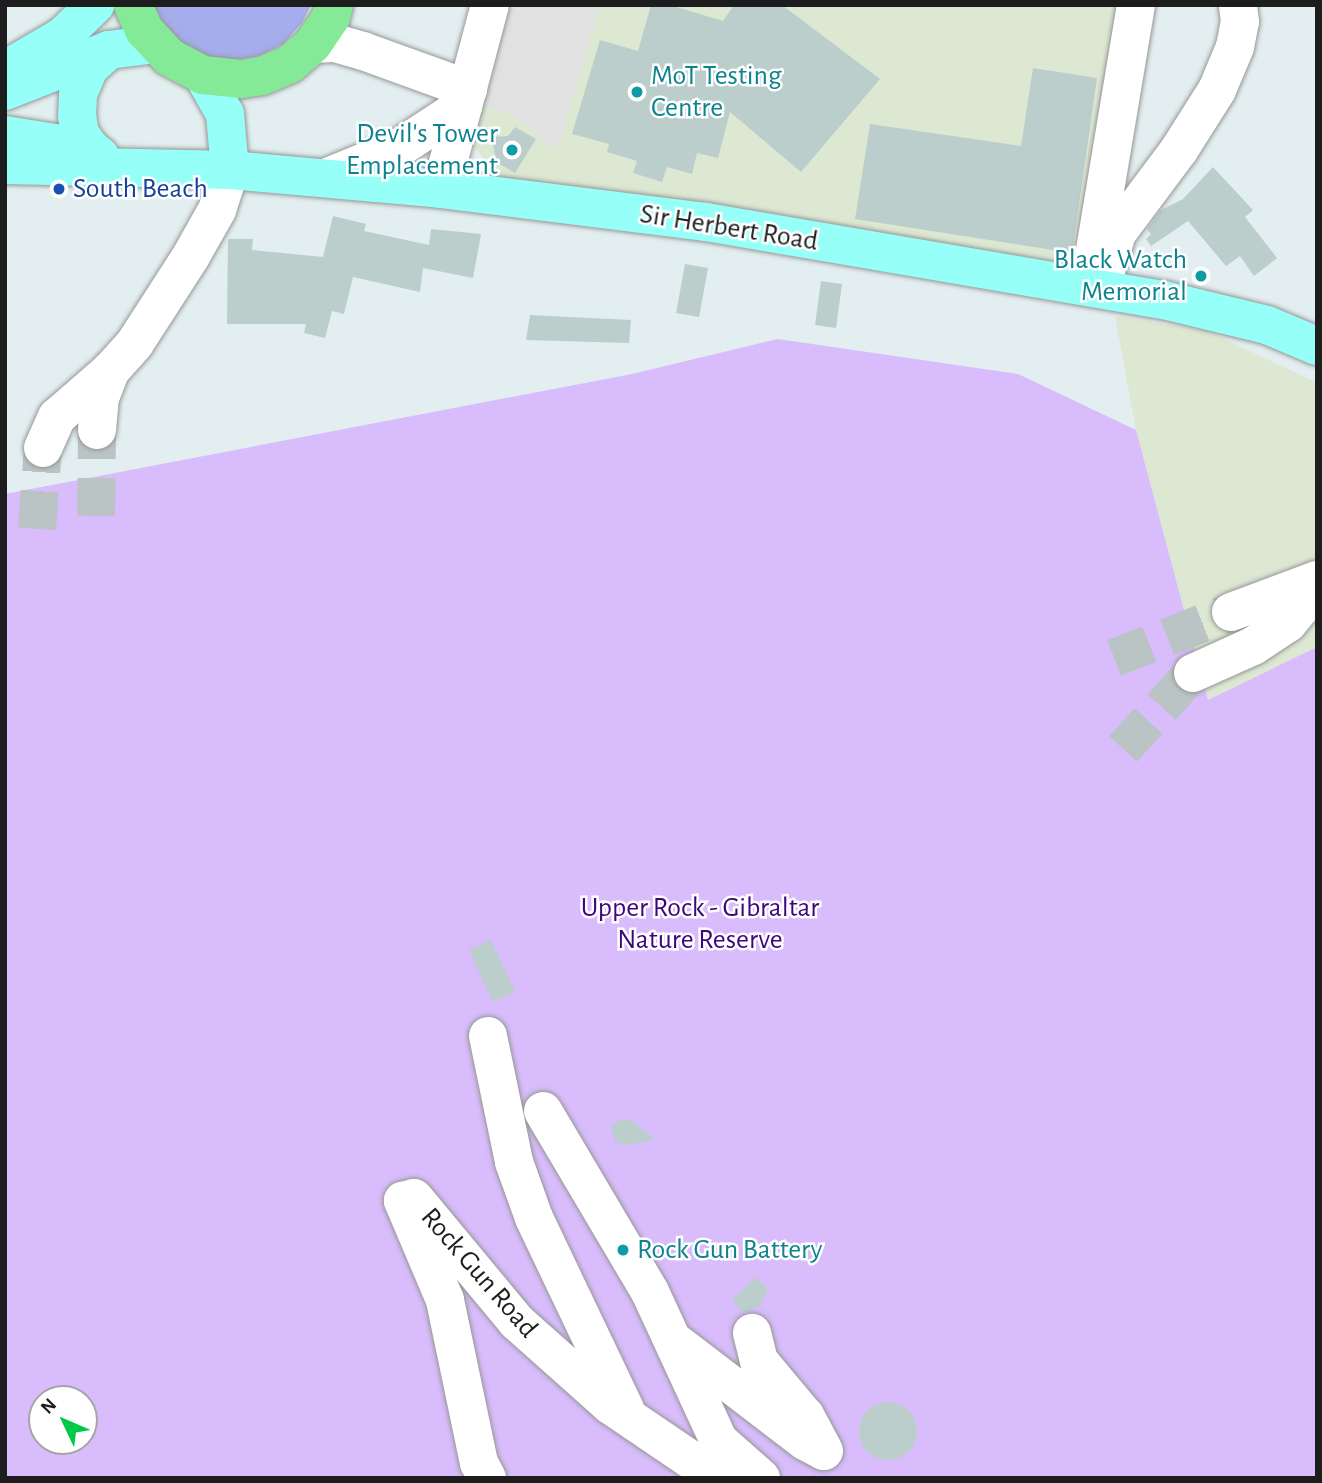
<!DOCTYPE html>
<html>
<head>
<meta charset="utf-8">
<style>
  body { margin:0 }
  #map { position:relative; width:1322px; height:1483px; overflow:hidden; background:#e2eeef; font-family:"Alegreya Sans",sans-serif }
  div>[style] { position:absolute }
  .industrial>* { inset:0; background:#dde8d3 }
  .grass>* { inset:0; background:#a5adec }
  .park>* { inset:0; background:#d8bcfc }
  .parking>* { inset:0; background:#e1e1e1 }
  .building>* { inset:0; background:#bbcecb }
  .round { border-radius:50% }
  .minor-tunnel>* { height:38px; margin-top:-19px; transform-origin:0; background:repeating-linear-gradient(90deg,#bbc4c5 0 38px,transparent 0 57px) }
  .roads { filter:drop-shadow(0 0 2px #979797) drop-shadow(0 0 2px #979797) }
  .minor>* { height:38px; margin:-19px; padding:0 19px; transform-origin:19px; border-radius:19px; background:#fff }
  .major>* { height:38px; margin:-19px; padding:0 19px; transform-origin:19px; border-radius:19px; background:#96fff8 }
  .highway>* { height:38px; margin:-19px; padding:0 19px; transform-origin:19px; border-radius:19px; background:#85ea98 }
  .dots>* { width:19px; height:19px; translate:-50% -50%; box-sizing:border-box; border:4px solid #fff; border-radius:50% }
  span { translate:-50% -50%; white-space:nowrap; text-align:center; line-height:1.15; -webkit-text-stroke:5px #fff; paint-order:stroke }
  .culture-label { font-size:28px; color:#0d838f }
  .left { translate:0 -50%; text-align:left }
  .right { translate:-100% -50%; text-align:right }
  .transit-label { font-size:28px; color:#164399 }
  .street-label { font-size:28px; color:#1d1d1d }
  .park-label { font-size:28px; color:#3d067f }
  .frame { position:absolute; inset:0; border:7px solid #1d1d1d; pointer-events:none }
  .north { position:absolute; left:28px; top:1385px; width:70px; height:70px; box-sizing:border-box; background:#fff; border:2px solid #a5a5a5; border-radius:50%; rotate:314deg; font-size:19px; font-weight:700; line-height:28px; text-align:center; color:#1d1d1d }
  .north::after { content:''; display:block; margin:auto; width:24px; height:32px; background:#00c94a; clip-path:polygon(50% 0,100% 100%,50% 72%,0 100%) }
</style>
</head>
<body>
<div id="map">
  <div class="industrial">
    <i style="clip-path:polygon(508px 5px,1132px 5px,1087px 271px,501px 181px,468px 139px)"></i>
    <i style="clip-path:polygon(1115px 316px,1208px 331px,1317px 383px,1317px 647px,1208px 700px,1136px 430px)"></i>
  </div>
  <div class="grass">
    <i style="clip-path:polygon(154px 5px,311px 5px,302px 23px,283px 44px,259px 56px,232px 61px,205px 56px,182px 43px,163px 24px)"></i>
  </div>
  <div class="park">
    <i style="clip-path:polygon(evenodd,778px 339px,1018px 374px,1136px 430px,1208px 700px,1317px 647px,1317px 1478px,5px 1478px,5px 494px,632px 374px,778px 339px,42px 1399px,84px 1399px,84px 1441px,42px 1441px,42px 1399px)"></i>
  </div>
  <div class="parking">
    <i style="clip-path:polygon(509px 5px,600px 5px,557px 150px,510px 113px,480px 104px)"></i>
  </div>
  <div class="building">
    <i style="clip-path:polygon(651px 5px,670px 5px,723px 21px,734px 5px,782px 5px,880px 79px,801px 172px,730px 112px,718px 158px,697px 153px,692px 174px,667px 167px,662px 182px,633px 173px,637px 161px,607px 152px,609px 144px,572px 134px,600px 40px,638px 51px)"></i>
    <i style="clip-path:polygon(1033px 68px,1097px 78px,1072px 253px,855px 219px,870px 124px,1021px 146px)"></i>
    <i style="clip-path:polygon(515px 127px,536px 139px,515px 173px,496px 162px,492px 137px,508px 136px)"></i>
    <i style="clip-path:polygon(1213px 167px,1253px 210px,1245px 217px,1277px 258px,1254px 276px,1240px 256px,1226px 266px,1188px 221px,1151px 246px,1146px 239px,1151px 234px,1147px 229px,1161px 210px,1183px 199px)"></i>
    <i style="clip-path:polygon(333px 216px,366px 224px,364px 231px,429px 245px,431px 229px,481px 234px,473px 278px,423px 268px,420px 292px,353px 277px,344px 314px,332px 311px,325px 338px,304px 333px,306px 324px,227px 324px,228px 239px,253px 239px,252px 250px,323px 257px)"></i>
    <i style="clip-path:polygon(685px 264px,708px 268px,699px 317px,676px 313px)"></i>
    <i style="clip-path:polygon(821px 281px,842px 284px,836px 328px,815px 325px)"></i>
    <i style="clip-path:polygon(530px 315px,631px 320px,629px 343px,526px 340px)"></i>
    <i style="clip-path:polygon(491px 940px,515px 992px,493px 1002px,469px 950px)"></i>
    <i style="clip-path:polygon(623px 1119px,631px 1120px,655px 1140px,625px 1145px,616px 1142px,611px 1130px,615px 1123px)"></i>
    <i style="clip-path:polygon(755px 1277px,768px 1290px,760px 1306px,744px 1313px,732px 1301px)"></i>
    <i class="round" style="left:859px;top:1402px;width:58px;height:58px"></i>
  </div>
  <div class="minor-tunnel">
    <i style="left:96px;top:516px;width:86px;rotate:-89.3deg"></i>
    <i style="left:37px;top:529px;width:81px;rotate:-85.8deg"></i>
    <i style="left:1114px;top:658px;width:126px;rotate:-21.5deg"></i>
    <i style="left:1123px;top:749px;width:103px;rotate:-47.4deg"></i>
  </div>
  <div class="roads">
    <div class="minor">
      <i style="left:313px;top:44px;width:22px;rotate:-3deg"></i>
      <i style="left:335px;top:43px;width:29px;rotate:16deg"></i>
      <i style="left:363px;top:51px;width:112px;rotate:19.9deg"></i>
      <i style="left:325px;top:178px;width:80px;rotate:-22.1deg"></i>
      <i style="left:399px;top:148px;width:77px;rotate:-33.3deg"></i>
      <i style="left:441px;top:189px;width:190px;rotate:-75.1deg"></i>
      <i style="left:1094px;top:256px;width:254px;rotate:-80.5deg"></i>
      <i style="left:1101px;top:288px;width:57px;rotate:-73.8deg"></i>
      <i style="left:1117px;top:233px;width:104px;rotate:-53.2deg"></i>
      <i style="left:1179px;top:150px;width:71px;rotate:-57.7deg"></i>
      <i style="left:1217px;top:90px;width:47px;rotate:-67.3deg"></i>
      <i style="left:1235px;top:47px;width:25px;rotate:-79deg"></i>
      <i style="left:1240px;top:22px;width:17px;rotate:-97deg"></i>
      <i style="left:97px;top:430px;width:32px;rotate:-85deg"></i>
      <i style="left:100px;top:398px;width:30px;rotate:-69deg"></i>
      <i style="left:111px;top:370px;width:36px;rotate:-48deg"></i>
      <i style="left:135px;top:343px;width:103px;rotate:-57.2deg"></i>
      <i style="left:191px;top:256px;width:53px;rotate:-60.5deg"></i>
      <i style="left:217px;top:210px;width:42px;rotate:-72deg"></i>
      <i style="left:43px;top:448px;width:34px;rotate:-66deg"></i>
      <i style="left:57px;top:417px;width:72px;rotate:-41deg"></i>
      <i style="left:1231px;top:612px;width:92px;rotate:-20.4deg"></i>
      <i style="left:1193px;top:673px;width:66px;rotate:-24.2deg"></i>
      <i style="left:1253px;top:646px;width:42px;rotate:-33.3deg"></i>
      <i style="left:1288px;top:623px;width:45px;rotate:-50.4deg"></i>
      <i style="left:488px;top:1036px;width:129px;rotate:78.3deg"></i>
      <i style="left:514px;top:1162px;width:59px;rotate:70.3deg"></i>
      <i style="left:534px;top:1218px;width:212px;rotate:64.5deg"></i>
      <i style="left:543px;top:1111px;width:210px;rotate:59.4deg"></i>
      <i style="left:650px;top:1292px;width:164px;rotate:65.2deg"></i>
      <i style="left:719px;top:1441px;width:56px;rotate:41.4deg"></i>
      <i style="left:678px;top:1344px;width:160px;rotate:37.4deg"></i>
      <i style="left:805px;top:1441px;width:21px;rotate:28deg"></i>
      <i style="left:824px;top:1451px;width:40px;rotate:-118deg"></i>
      <i style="left:805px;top:1416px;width:72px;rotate:-129.9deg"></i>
      <i style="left:759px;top:1361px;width:29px;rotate:-104deg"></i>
      <i style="left:487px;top:1478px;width:17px;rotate:-118deg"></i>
      <i style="left:479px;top:1463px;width:167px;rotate:-101.8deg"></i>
      <i style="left:445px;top:1300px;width:108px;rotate:-113deg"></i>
      <i style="left:403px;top:1201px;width:11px;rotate:-15deg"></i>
      <i style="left:414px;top:1198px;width:161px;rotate:50.3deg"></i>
      <i style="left:517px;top:1322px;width:125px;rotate:41.7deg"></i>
      <i style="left:610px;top:1405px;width:130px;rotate:34.1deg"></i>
    </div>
    <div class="major">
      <i style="left:5px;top:70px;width:67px;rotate:-30.4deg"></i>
      <i style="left:63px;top:36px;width:45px;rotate:-44.1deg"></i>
      <i style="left:203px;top:75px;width:45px;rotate:60.6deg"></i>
      <i style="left:225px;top:114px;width:56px;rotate:84.9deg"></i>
      <i style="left:5px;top:91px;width:112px;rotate:-21.5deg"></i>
      <i style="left:109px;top:50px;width:46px;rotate:-7.4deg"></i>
      <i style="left:5px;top:135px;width:57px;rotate:9.1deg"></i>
      <i style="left:61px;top:144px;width:33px;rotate:16deg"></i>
      <i style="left:100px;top:156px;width:11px;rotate:-142deg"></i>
      <i style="left:91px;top:149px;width:19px;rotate:-126deg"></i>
      <i style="left:80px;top:134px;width:18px;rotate:-99deg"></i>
      <i style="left:77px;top:116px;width:22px;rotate:-87deg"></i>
      <i style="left:78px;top:94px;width:28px;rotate:-67deg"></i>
      <i style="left:89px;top:68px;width:27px;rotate:-42deg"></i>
      <i style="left:5px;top:165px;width:225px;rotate:1.3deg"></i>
      <i style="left:230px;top:170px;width:212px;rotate:5.1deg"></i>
      <i style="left:441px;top:189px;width:267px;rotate:7.1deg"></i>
      <i style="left:706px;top:222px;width:465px;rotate:9.7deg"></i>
      <i style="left:1164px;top:300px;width:106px;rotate:13.6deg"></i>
      <i style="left:1267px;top:325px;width:54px;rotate:22.8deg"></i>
    </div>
    <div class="highway">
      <i style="left:133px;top:5px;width:27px;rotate:66deg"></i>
      <i style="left:144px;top:30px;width:37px;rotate:47deg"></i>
      <i style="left:169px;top:57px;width:38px;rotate:28deg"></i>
      <i style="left:203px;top:75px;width:39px;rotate:6deg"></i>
      <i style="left:242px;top:79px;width:20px;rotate:-9deg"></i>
      <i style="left:262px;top:76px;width:30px;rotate:-23deg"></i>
      <i style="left:290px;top:64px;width:30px;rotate:-41deg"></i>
      <i style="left:313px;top:44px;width:32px;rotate:-56deg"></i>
      <i style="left:331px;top:17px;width:12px;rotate:-76deg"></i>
    </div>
  </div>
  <div class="dots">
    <i style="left:637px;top:92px;background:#0f9aa8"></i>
    <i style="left:512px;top:150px;background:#0f9aa8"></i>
    <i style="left:59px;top:189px;background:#1a4fb4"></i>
    <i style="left:1201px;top:276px;background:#0f9aa8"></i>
    <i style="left:623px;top:1250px;background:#0f9aa8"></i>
  </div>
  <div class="culture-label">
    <span class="left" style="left:651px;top:92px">MoT Testing<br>Centre</span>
    <span class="right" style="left:498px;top:150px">Devil's Tower<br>Emplacement</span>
    <span class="right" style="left:1187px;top:276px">Black Watch<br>Memorial</span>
    <span class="left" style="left:637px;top:1250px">Rock Gun Battery</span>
  </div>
  <div class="transit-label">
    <span class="left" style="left:73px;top:189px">South Beach</span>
  </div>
  <div class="street-label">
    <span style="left:729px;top:228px;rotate:9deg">Sir Herbert Road</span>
    <span style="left:479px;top:1273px;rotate:49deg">Rock Gun Road</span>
  </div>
  <div class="park-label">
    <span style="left:700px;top:924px">Upper Rock - Gibraltar<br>Nature Reserve</span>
  </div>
  <div class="frame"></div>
  <div class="north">N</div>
</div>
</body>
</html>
